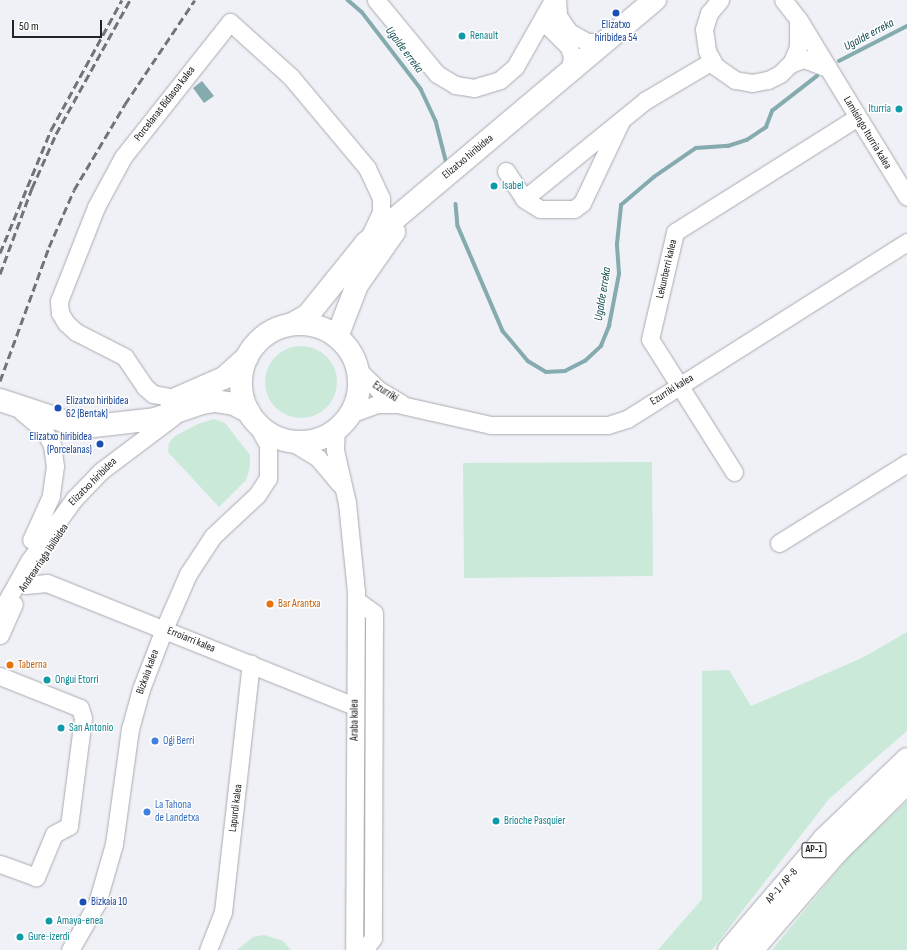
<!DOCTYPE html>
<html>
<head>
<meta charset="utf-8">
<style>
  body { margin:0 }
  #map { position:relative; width:907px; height:950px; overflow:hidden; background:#eff1f7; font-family:"Sofia Sans Condensed",sans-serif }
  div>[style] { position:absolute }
  .green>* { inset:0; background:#cae9d9 }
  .round { border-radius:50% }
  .water>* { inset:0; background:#85abaf }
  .stream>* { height:3.5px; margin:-1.75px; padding:0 1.75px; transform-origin:1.75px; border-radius:1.75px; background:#85abaf }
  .roads { filter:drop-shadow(0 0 1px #a9aab0) drop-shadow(0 0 1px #a9aab0) }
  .minor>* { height:17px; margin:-8.5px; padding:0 8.5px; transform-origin:8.5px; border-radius:8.5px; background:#fff }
  .major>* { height:22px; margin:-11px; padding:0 11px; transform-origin:11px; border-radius:11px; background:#fff }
  .major>.ring { margin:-11px; padding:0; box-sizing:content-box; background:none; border:22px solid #fff; border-radius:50% }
  .highway>* { height:22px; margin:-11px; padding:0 11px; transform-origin:11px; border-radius:11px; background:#fff }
  .rail>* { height:3px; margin-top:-1.5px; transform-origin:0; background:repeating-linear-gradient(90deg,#727377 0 8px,transparent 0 12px) }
  .dots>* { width:11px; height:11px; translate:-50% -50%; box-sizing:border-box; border:2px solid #fff; border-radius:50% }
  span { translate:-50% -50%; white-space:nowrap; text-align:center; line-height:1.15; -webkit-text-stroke:3px #fff; paint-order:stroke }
  .shield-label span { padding:1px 3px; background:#fff; border:1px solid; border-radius:3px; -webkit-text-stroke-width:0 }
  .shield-label { font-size:10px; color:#222325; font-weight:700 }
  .transit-label { font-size:11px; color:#164399 }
  .left { translate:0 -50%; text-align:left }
  .right { translate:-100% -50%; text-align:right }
  .culture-label { font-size:11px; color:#0d838f }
  .street-label { font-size:11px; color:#222325 }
  .food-label { font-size:11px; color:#c56008 }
  .shop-label { font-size:11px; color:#366cbe }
  .water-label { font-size:12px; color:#124c51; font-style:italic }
  .scale { position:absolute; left:12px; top:20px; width:90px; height:18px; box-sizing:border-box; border:2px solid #222325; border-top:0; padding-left:5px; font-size:12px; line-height:14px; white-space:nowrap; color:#222325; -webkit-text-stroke:3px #fff; paint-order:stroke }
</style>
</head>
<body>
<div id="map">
  <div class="green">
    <i class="round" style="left:265px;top:346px;width:72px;height:72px"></i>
    <i style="clip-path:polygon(214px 419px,225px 423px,250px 455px,250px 467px,246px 480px,219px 507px,168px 452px,169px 443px,175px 436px,198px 424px)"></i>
    <i style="clip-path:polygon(652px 462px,653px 576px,464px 578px,463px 463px)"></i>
    <i style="clip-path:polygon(907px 632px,907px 731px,829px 799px,712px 950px,658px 950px,702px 899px,702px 671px,729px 670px,751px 706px,862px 658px)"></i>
    <i style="clip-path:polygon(907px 801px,907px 950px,772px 950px,851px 854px)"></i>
    <i style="clip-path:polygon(264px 935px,283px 941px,291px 950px,237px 950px,253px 937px)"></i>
  </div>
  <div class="water">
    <i style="clip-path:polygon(202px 81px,214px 96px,204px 103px,193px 88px)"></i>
  </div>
  <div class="stream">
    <i style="left:348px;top:0;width:18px;rotate:41deg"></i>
    <i style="left:362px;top:12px;width:97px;rotate:52.5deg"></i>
    <i style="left:421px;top:89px;width:35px;rotate:65deg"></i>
    <i style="left:436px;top:121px;width:44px;rotate:75.7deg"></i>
    <i style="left:839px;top:61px;width:76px;rotate:-27.2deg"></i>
    <i style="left:456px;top:204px;width:22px;rotate:85deg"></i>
    <i style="left:458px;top:226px;width:114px;rotate:66.8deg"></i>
    <i style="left:503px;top:331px;width:39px;rotate:50deg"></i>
    <i style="left:528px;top:361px;width:21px;rotate:31deg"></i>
    <i style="left:546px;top:372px;width:19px;rotate:-3deg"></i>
    <i style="left:565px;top:371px;width:22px;rotate:-27deg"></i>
    <i style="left:585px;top:361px;width:22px;rotate:-43deg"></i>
    <i style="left:601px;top:346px;width:22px;rotate:-68deg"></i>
    <i style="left:609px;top:326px;width:53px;rotate:-79.1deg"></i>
    <i style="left:619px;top:274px;width:30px;rotate:-94deg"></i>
    <i style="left:617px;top:244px;width:39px;rotate:-84deg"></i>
    <i style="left:621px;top:205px;width:43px;rotate:-40.3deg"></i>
    <i style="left:654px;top:177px;width:51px;rotate:-34.6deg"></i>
    <i style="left:696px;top:148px;width:32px;rotate:-4deg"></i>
    <i style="left:728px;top:146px;width:20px;rotate:-18deg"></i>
    <i style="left:747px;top:140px;width:23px;rotate:-34deg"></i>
    <i style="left:766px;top:127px;width:17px;rotate:-69deg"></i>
    <i style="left:772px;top:111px;width:57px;rotate:-37.9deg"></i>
  </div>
  <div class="roads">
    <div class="minor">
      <i style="left:376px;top:0;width:96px;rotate:50.5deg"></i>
      <i style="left:437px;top:74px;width:21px;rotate:31deg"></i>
      <i style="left:455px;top:85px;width:19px;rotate:9deg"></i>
      <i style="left:474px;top:88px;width:27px;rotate:-17deg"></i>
      <i style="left:500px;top:80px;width:20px;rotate:-41deg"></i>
      <i style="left:515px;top:67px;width:77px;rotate:-60.4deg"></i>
      <i style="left:557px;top:0;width:16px;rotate:86deg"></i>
      <i style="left:558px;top:16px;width:19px;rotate:55deg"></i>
      <i style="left:569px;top:32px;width:21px;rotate:29deg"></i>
      <i style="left:587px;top:42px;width:18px"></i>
      <i style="left:720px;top:0;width:17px;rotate:130deg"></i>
      <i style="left:709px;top:13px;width:17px;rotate:107deg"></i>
      <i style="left:704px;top:29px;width:22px;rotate:82deg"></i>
      <i style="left:707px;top:51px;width:17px;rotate:62deg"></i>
      <i style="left:715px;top:66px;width:24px;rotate:35deg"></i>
      <i style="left:735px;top:80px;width:17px;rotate:10deg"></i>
      <i style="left:752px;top:83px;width:16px;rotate:-11deg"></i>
      <i style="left:768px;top:80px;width:13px;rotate:-27deg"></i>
      <i style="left:780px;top:74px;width:17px;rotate:-45deg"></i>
      <i style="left:792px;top:62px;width:16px;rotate:-68deg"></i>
      <i style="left:798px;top:47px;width:28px;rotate:-90deg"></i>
      <i style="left:798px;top:19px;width:24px;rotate:-128deg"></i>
      <i style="left:544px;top:16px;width:12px;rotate:66deg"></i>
      <i style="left:549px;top:27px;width:28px;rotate:45deg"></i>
      <i style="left:569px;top:47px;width:9px;rotate:72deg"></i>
      <i style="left:572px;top:56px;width:15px;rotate:98deg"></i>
      <i style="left:790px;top:64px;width:15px;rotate:-20deg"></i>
      <i style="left:804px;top:59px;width:26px;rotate:21deg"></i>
      <i style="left:828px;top:68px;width:56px;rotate:-121.1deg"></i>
      <i style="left:828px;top:68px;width:151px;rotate:58.5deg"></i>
      <i style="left:621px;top:121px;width:91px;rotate:115.4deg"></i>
      <i style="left:582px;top:203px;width:10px;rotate:143deg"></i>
      <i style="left:574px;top:209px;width:34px;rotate:180deg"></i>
      <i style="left:540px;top:209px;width:19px;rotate:-148deg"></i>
      <i style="left:524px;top:199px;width:157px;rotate:-39.1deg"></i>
      <i style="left:646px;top:100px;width:77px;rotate:-30.6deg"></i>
      <i style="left:506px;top:171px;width:33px;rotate:57deg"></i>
      <i style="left:357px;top:369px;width:30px;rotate:44deg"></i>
      <i style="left:379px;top:390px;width:26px;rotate:31deg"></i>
      <i style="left:176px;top:398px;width:23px;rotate:-170deg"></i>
      <i style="left:153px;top:394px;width:11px;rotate:-139deg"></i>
      <i style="left:145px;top:387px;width:36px;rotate:-124deg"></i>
      <i style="left:125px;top:357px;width:55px;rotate:-153deg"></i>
      <i style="left:76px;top:332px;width:13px;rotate:-138deg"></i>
      <i style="left:66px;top:323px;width:12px;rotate:-121deg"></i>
      <i style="left:60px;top:313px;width:12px;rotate:-95deg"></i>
      <i style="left:59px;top:301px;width:101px;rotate:-68.5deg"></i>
      <i style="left:96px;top:207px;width:57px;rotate:-61.6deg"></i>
      <i style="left:123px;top:157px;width:172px;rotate:-51.6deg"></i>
      <i style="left:230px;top:22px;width:82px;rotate:42deg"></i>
      <i style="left:291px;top:77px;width:119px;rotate:50.1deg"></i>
      <i style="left:367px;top:168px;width:33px;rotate:65deg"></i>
      <i style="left:381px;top:198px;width:14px;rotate:90deg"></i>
      <i style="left:381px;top:212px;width:29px;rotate:115deg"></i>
      <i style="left:21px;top:411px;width:30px;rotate:40deg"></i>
      <i style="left:44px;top:430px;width:17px;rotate:62deg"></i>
      <i style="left:52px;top:445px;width:21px;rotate:82deg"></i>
      <i style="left:55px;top:466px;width:30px;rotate:98deg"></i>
      <i style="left:51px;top:496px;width:48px;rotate:114.4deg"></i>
      <i style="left:350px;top:414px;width:29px;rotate:-20deg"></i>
      <i style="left:377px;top:404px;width:20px"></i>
      <i style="left:397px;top:404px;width:96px;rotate:12.6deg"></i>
      <i style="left:491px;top:425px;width:117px"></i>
      <i style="left:608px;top:425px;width:20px;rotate:-18deg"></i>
      <i style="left:627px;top:419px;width:331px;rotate:-32.3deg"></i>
      <i style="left:336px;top:429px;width:21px;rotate:93deg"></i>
      <i style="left:335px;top:450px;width:54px;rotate:77.2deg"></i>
      <i style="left:347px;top:503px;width:88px;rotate:84.2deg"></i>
      <i style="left:356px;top:591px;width:359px;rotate:90.3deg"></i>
      <i style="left:290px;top:441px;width:33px;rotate:31deg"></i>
      <i style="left:318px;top:458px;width:34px;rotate:50deg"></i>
      <i style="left:734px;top:472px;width:157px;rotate:-122.3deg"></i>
      <i style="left:650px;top:339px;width:110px;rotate:-76.8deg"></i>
      <i style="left:675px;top:232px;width:214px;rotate:-32.2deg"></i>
      <i style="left:779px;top:543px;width:151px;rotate:-32deg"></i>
      <i style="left:25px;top:585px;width:22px;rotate:-5deg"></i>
      <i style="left:47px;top:583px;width:332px;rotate:21.8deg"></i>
      <i style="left:356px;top:600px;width:22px;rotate:36deg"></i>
      <i style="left:374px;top:613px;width:325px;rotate:90.2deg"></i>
      <i style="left:373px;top:938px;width:15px;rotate:127deg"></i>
      <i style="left:0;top:613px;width:60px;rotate:-60.9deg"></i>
      <i style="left:29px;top:561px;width:77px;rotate:-54deg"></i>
      <i style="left:74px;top:499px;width:39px;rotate:-46deg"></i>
      <i style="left:101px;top:471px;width:91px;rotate:-37deg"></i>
      <i style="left:0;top:635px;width:34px;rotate:-66deg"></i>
      <i style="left:0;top:676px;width:86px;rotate:21.8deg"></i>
      <i style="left:80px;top:708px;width:10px;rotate:73deg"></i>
      <i style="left:83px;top:718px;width:109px;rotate:97.4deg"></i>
      <i style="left:69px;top:826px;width:17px;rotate:152deg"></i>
      <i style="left:54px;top:834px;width:47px;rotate:112.7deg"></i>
      <i style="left:36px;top:877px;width:38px;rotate:-160deg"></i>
      <i style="left:70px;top:950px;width:54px;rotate:-60.1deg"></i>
      <i style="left:97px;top:903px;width:61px;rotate:-73.9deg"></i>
      <i style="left:114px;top:844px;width:116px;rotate:-82.1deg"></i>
      <i style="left:130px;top:729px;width:41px;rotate:-74.6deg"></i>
      <i style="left:141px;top:689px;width:64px;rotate:-69deg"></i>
      <i style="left:164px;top:629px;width:60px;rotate:-66.4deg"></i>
      <i style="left:188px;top:574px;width:45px;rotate:-56.7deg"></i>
      <i style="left:213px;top:536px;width:60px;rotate:-43deg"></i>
      <i style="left:257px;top:495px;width:20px;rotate:-57deg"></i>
      <i style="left:268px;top:478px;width:33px;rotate:-90deg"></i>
      <i style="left:268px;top:445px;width:27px;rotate:-118deg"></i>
      <i style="left:208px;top:950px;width:41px;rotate:-68.5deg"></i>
      <i style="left:223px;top:912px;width:250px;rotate:-83.6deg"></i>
    </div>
    <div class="major">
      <i style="left:292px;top:324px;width:18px;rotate:-29deg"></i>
      <i style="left:308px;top:315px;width:92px;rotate:-51.1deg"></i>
      <i style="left:366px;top:243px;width:378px;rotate:-40.1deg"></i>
      <i class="ring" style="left:241px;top:324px;width:96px;height:96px"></i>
      <i style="left:337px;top:337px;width:56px;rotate:-69deg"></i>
      <i style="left:357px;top:285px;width:65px;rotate:-55.1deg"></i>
      <i style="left:0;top:400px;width:67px;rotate:18.2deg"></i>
      <i style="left:64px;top:421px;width:30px;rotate:9deg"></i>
      <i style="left:94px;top:426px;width:61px;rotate:-6.5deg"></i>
      <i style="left:155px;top:419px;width:50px;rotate:-18.8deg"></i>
      <i style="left:202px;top:403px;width:13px;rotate:-9deg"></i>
      <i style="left:215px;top:401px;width:19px;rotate:9deg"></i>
      <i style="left:234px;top:404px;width:17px;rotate:28deg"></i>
      <i style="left:171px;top:401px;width:58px;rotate:-23.5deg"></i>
      <i style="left:224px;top:378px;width:31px;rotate:-42deg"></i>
    </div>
    <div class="highway">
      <i style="left:729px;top:950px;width:146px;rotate:-49.4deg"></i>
      <i style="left:824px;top:839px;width:115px;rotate:-43.9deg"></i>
      <i style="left:752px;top:950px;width:130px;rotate:-49.1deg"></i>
      <i style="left:837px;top:852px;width:98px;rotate:-44.6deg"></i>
    </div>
  </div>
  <div class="rail">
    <i style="left:0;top:253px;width:133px;rotate:-67.5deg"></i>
    <i style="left:51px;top:130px;width:148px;rotate:-61.4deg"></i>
    <i style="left:0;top:274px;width:92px;rotate:-69.6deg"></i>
    <i style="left:32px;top:188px;width:59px;rotate:-66deg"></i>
    <i style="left:56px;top:134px;width:153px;rotate:-61.1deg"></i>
    <i style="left:0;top:381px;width:143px;rotate:-69.9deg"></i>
    <i style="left:49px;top:247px;width:62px;rotate:-66.3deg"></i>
    <i style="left:74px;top:190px;width:100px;rotate:-59.3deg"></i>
    <i style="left:125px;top:104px;width:125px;rotate:-56.1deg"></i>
  </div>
  <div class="dots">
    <i style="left:616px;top:13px;background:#1a4fb4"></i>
    <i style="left:462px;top:36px;background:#0f9aa8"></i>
    <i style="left:899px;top:109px;background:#0f9aa8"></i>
    <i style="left:494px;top:186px;background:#0f9aa8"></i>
    <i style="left:58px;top:408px;background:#1a4fb4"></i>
    <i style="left:100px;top:444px;background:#1a4fb4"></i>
    <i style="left:270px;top:604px;background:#e8710a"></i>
    <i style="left:10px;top:665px;background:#e8710a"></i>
    <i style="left:47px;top:680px;background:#0f9aa8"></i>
    <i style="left:61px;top:728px;background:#0f9aa8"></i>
    <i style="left:155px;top:741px;background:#3f7fe0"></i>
    <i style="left:147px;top:812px;background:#3f7fe0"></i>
    <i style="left:496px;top:821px;background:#0f9aa8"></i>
    <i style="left:83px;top:902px;background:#1a4fb4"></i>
    <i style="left:49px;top:921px;background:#0f9aa8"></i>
    <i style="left:20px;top:937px;background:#0f9aa8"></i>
  </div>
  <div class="shield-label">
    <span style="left:814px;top:850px">AP-1</span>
  </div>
  <div class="transit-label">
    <span style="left:616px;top:32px">Elizatxo<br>hiribidea 54</span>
    <span class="left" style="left:66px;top:408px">Elizatxo hiribidea<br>62 (Bentak)</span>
    <span class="right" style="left:92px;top:444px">Elizatxo hiribidea<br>(Porcelanas)</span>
    <span class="left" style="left:91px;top:902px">Bizkaia 10</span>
  </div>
  <div class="culture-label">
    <span class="left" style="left:470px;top:36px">Renault</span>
    <span class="right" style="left:891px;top:109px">Iturria</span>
    <span class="left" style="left:502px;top:186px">Isabel</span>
    <span class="left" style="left:55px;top:680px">Ongui Etorri</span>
    <span class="left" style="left:69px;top:728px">San Antonio</span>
    <span class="left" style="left:504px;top:821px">Brioche Pasquier</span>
    <span class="left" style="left:57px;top:921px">Amaya-enea</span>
    <span class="left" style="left:28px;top:937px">Gure-izerdi</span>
  </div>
  <div class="street-label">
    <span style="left:165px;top:104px;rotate:-52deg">Porcelanas Bidasoa kalea</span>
    <span style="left:867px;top:133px;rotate:59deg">Lamisingo Iturria kalea</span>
    <span style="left:468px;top:157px;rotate:-40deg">Elizatxo hiribidea</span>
    <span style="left:667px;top:269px;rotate:-77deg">Lekunberri kalea</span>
    <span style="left:672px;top:390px;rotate:-32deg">Ezurriki kalea</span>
    <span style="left:385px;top:392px;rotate:33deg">Ezurriki</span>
    <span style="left:93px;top:482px;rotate:-45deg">Elizatxo hiribidea</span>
    <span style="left:44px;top:558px;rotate:-56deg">Andrearriaga ibilbidea</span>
    <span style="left:191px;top:640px;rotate:22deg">Erroiarri kalea</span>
    <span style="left:148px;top:672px;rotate:-70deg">Bizkaia kalea</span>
    <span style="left:355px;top:720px;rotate:-90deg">Araba kalea</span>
    <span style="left:236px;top:808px;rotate:-83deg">Lapurdi kalea</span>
    <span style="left:782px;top:886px;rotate:-49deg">AP-1 / AP-8</span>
  </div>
  <div class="food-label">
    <span class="left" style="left:278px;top:604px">Bar Arantxa</span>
    <span class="left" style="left:18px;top:665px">Taberna</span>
  </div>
  <div class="shop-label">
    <span class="left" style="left:163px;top:741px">Ogi Berri</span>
    <span class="left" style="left:155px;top:812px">La Tahona<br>de Landetxa</span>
  </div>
  <div class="water-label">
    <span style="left:869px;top:35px;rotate:-28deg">Ugalde erreka</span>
    <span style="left:404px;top:50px;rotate:53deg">Ugalde erreka</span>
    <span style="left:603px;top:294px;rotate:-81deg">Ugalde erreka</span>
  </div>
  <div class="scale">50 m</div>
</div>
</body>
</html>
